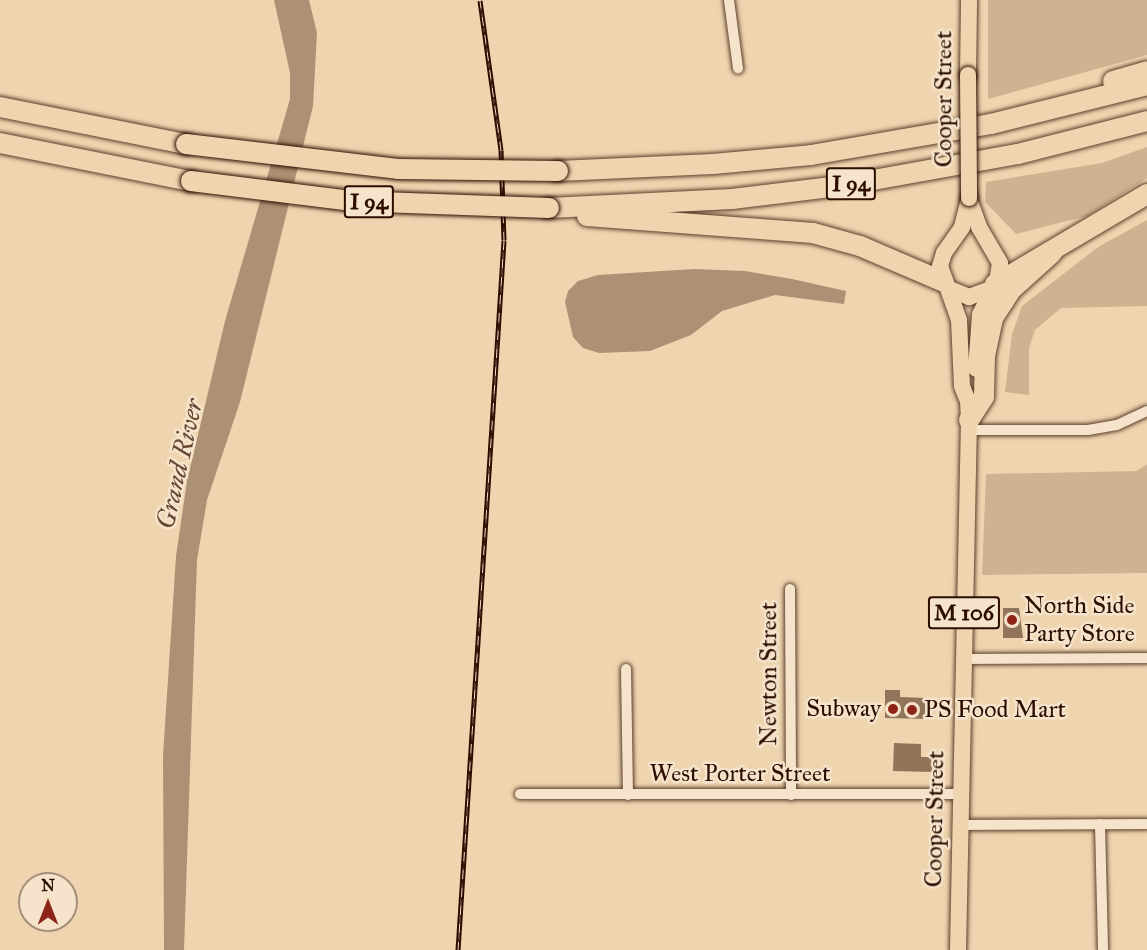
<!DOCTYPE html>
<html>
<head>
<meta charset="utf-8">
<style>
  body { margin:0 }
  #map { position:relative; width:1147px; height:950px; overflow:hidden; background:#efd5af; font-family:"IM FELL Great Primer",serif }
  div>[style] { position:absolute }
  .green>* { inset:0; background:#ceb391 }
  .water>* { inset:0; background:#ad9174 }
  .building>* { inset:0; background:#91755b }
  .roads { filter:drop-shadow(0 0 2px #5d3f2c) drop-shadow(0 0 2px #5d3f2c) }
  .minor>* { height:10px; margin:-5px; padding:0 5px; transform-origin:5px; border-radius:5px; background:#f5e4cb }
  .primary>* { height:16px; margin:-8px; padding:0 8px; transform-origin:8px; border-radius:8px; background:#efd5af }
  .motorway>* { height:20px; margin:-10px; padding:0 10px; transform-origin:10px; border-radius:10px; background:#efd5af }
  .rail>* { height:5px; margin-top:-2.5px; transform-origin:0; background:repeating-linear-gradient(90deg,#f5e4cb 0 9px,#2c0d00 0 18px); box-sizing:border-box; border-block:2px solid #2c0d00 }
  .bridges { filter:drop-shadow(0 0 2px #2c0d00) drop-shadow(0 0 2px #2c0d00) }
  .primary-bridge>* { height:16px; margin:-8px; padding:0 8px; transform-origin:8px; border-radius:8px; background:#efd5af }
  .motorway-bridge>* { height:20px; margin:-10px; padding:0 10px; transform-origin:10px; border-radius:10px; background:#efd5af }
  .dots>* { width:16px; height:16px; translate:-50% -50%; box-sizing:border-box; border:3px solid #f5e4cb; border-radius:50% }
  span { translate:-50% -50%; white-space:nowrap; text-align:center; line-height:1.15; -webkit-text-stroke:5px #f5e4cb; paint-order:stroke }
  .shield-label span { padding:2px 4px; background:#f5e4cb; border:2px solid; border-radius:4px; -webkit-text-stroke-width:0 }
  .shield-label { font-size:22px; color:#2c0d00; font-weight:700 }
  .street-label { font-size:24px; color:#2c0d00 }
  .poi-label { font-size:24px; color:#2c0d00 }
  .left { translate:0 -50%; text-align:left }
  .right { translate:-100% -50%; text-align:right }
  .water-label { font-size:26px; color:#664834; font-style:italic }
  .north { position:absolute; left:18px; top:872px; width:60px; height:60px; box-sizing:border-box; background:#f5e4cb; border:2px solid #a58e7a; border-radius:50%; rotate:0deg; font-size:16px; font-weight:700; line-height:24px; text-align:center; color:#2c0d00 }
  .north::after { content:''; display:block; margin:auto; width:21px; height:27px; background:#8f2418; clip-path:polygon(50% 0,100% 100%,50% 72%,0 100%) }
</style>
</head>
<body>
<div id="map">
  <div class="green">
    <i style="clip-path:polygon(988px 0,1147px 0,1147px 55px,988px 99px)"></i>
    <i style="clip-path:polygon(1147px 147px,1147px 178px,1087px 216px,1016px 234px,985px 202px,986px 182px,1102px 163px)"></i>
    <i style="clip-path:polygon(1147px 220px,1147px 306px,1061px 308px,1035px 330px,1029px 348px,1029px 395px,1005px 392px,1012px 334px,1022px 306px,1098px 247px)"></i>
    <i style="clip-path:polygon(1147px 464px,1147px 573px,982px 575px,986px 474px,1137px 471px)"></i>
  </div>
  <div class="water">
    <i style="clip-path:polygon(274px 0,309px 0,317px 33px,313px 106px,240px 402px,207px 500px,197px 560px,184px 950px,164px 950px,163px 756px,176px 556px,187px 481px,225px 321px,290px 99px,290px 73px)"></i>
    <i style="clip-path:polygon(694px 269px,745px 271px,792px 279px,846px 291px,844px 304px,775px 295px,722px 311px,691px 335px,650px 351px,599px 353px,583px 348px,573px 337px,565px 302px,568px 291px,578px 281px,598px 275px)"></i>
  </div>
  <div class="building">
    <i style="clip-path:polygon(1003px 608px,1019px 608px,1023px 638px,1003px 638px)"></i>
    <i style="clip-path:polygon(885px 690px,900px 690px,900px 697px,928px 698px,928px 719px,885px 718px)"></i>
    <i style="clip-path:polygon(894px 743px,921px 744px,921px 757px,933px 757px,932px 772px,893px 771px)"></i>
  </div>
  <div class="roads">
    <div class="minor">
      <i style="left:729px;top:0;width:69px;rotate:82.5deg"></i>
      <i style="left:969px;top:430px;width:119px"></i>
      <i style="left:1088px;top:430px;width:29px;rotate:-10deg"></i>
      <i style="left:1117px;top:425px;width:33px;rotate:-25deg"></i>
      <i style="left:790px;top:589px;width:206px;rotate:89.7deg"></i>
      <i style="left:963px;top:659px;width:184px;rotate:-0.3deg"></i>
      <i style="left:626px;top:669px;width:126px;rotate:89.1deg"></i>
      <i style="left:520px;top:794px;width:439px"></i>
      <i style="left:1100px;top:824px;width:126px;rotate:88.6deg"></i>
      <i style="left:959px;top:825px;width:188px;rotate:-0.3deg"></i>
    </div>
    <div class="primary">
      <i style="left:968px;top:75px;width:75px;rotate:-89.2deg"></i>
      <i style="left:969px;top:199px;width:30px;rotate:70deg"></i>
      <i style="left:979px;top:227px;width:42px;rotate:59.7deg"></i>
      <i style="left:1000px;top:263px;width:18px;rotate:99deg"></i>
      <i style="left:997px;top:281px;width:38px;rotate:117deg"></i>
      <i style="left:980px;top:315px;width:54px;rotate:94.2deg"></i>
      <i style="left:950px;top:289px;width:21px;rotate:23deg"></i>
      <i style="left:969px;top:297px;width:23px;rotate:-20deg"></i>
      <i style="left:958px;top:950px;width:530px;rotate:-88.81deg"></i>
      <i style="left:969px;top:420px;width:19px;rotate:-93deg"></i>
      <i style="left:968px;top:401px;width:16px;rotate:-112deg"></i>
      <i style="left:962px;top:386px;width:66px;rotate:-92.6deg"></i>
      <i style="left:959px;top:320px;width:57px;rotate:-109.4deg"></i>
      <i style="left:940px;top:266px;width:14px;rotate:-73deg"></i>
      <i style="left:944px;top:253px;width:32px;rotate:-55deg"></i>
      <i style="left:962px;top:227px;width:30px;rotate:-76deg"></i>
    </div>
    <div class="motorway">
      <i style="left:1113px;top:81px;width:35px;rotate:-16deg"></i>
      <i style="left:0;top:107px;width:190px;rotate:11.3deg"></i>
      <i style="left:0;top:143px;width:195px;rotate:11.3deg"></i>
      <i style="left:558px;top:171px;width:155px;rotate:-2.6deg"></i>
      <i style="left:713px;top:164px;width:98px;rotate:-5.2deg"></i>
      <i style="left:811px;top:155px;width:183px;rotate:-9.8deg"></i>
      <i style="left:991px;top:124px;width:161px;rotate:-14deg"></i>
      <i style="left:549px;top:208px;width:183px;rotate:-2.8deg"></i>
      <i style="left:732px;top:199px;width:109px;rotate:-6.9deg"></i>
      <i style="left:840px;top:186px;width:181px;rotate:-10.2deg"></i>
      <i style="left:1018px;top:154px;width:133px;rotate:-14.3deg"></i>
      <i style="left:587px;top:216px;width:227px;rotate:4.3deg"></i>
      <i style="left:813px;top:233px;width:49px;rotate:15.5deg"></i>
      <i style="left:860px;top:246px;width:91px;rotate:23.2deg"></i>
      <i style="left:995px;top:284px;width:177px;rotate:-30.6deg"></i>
      <i style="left:969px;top:420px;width:27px;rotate:-57deg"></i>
      <i style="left:984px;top:397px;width:41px;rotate:-88.6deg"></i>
      <i style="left:985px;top:356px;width:39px;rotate:-78deg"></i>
      <i style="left:993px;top:318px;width:35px;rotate:-57deg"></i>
      <i style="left:1012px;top:289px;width:54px;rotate:-42deg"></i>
    </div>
  </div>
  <div class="rail">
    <i style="left:458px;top:950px;width:711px;rotate:-86.29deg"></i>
    <i style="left:504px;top:240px;width:90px;rotate:-91.9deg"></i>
    <i style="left:501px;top:150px;width:151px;rotate:-98deg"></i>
  </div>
  <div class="bridges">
    <div class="primary-bridge">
      <i style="left:968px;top:75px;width:123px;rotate:89.5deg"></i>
    </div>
    <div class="motorway-bridge">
      <i style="left:186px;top:144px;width:213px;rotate:6.7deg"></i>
      <i style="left:398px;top:169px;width:160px;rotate:0.7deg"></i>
      <i style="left:191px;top:181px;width:161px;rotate:7.1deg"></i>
      <i style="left:351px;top:201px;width:198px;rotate:2deg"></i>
    </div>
  </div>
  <div class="dots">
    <i style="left:1012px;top:620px;background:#8f2418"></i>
    <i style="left:893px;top:709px;background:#8f2418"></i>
    <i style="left:912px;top:710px;background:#8f2418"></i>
  </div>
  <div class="shield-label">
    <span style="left:851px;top:184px">I 94</span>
    <span style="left:369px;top:202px">I 94</span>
    <span style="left:964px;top:613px">M 106</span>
  </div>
  <div class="street-label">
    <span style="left:944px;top:99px;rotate:-90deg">Cooper Street</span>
    <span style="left:769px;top:674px;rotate:-90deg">Newton Street</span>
    <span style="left:740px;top:774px">West Porter Street</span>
    <span style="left:935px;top:819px;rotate:-89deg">Cooper Street</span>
  </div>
  <div class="poi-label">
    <span class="left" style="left:1024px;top:620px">North Side<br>Party Store</span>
    <span class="right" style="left:881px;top:709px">Subway</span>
    <span class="left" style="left:924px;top:710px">PS Food Mart</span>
  </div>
  <div class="water-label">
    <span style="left:180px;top:464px;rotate:-77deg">Grand River</span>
  </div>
  <div class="north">N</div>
</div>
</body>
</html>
